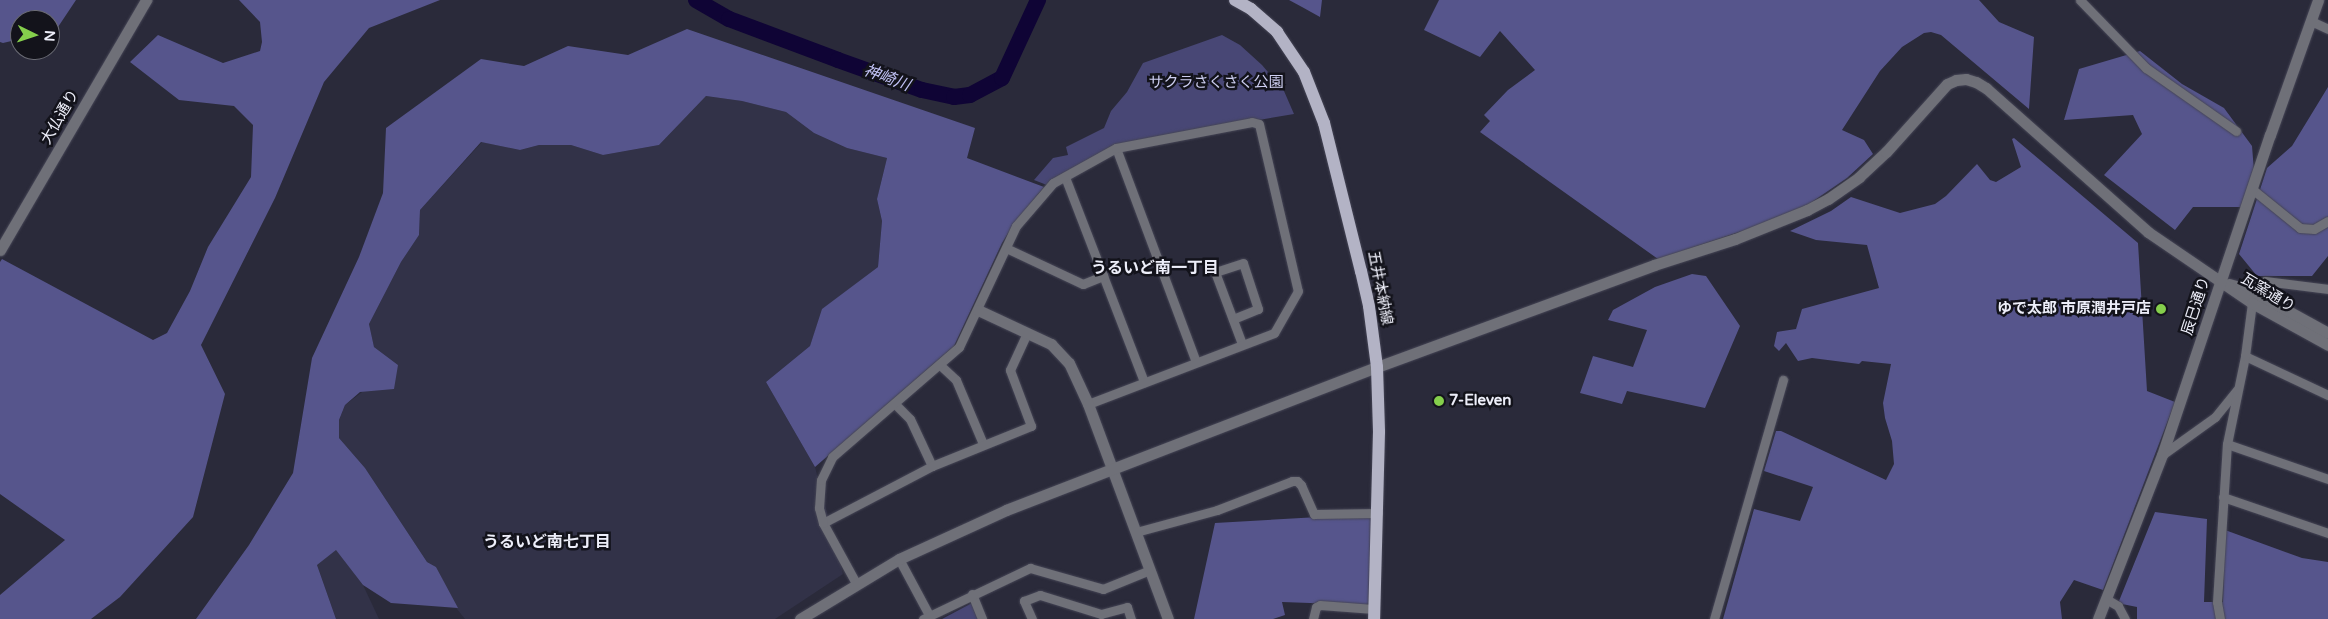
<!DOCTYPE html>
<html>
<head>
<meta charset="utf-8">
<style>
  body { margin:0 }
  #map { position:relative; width:2328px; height:619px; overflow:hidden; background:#2a2a3a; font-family:"Varela Round","Noto Sans JP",sans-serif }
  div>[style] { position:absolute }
  .built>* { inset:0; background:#323248 }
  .green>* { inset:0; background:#484775 }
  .forest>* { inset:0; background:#56558c }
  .river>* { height:16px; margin:-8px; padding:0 8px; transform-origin:8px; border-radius:8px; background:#0f0435 }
  .roads { filter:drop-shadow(0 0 1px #454555) drop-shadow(0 0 1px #454555) }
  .minor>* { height:9px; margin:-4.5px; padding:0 4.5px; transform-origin:4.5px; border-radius:4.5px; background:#6f7078 }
  .tertiary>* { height:11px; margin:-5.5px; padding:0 5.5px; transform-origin:5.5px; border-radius:5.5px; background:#6f7078 }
  .primary>* { height:12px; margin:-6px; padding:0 6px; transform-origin:6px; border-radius:6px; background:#b3b3c5 }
  .dots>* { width:14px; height:14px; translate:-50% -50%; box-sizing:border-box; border:2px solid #13131b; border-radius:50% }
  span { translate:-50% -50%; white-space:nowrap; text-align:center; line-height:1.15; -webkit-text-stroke:5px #13131b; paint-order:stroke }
  .park-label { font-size:15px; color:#cdcef0 }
  .street-label { font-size:15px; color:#edeef9 }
  .poi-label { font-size:15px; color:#edeef9; font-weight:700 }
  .right { translate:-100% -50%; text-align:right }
  .left { translate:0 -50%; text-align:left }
  .water-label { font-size:16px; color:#c0c1f4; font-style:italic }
  .neighbourhood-label { font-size:16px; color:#edeef9; font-weight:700 }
  .north { position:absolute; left:10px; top:10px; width:50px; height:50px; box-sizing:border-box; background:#13131b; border:1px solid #6a6b74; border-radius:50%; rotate:94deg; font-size:14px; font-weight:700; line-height:20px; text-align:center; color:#edeef9 }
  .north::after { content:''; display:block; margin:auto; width:18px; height:22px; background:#85cf4c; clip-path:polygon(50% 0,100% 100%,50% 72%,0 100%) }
</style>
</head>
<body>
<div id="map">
  <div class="built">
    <i style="clip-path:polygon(706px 96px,742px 101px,786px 112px,814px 133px,847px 148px,887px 158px,877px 199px,882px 221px,878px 267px,823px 309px,810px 346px,766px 382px,815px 467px,843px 574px,775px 619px,465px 619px,457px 609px,436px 567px,427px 562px,365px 468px,339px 438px,339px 420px,345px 405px,398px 365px,374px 347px,369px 324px,401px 262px,419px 235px,420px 210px,482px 142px,520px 150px,539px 145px,571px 145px,603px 155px,659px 145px)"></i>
    <i style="clip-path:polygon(336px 549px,363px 585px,379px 619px,336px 619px,317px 565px)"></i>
  </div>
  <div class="green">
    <i style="clip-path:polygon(1222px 35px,1240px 45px,1262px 65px,1284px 91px,1294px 114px,1135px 141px,1052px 187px,1034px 180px,1053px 158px,1068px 155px,1066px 147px,1104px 128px,1111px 111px,1127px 92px,1143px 63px)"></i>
    <i style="clip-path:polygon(972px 603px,982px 619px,942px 619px)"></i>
  </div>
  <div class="forest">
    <i style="clip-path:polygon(0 0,76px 0,56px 30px,50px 32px,50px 20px,20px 20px,20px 39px,3px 43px,0 42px)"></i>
    <i style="clip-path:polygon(239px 0,440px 0,369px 28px,324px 82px,275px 198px,201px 345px,225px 394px,193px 517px,120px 597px,91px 619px,0 619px,0 595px,65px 540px,0 494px,0 262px,2px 259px,153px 340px,167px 333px,190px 291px,208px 247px,251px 177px,253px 125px,234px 106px,179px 100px,130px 62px,158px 35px,223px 63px,260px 51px,262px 42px,260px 22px)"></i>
    <i style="clip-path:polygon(1289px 0,1322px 0,1320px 17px,1302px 7px)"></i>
    <i style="clip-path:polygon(1439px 0,1979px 0,1999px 22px,2034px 37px,2029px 109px,1941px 35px,1931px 32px,1924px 33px,1902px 47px,1880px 71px,1842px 130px,1864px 140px,1873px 154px,1847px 178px,1809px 204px,1757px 226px,1658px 259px,1480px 132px,1490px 121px,1484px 115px,1508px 90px,1535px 70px,1500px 31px,1480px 57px,1424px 30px)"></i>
    <i style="clip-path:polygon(687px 29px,975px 128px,967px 158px,1044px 187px,1015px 222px,1002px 243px,954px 346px,815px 467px,766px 382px,810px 346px,822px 309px,878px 267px,882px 221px,877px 199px,887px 158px,847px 148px,814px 133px,786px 112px,742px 101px,706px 96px,659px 145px,603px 155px,571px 145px,539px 145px,520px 150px,481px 142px,420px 210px,419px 235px,401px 262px,369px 324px,374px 347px,398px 365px,394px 389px,360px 392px,345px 405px,339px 420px,339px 438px,365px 468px,427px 562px,436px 567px,458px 608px,391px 603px,363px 585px,336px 550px,317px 565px,336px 619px,196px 619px,249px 545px,293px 473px,312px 358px,359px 257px,383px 193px,386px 128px,481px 59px,524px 66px,568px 46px,628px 55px)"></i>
    <i style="clip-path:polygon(2140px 51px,2182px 84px,2224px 108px,2252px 146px,2254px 171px,2241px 207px,2193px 207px,2175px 230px,2104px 175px,2142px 134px,2133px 115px,2064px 120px,2079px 69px)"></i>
    <i style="clip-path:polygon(2328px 87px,2328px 256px,2312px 276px,2257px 276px,2239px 254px,2267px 168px,2292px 146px)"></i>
    <i style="clip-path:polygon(2014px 138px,2138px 243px,2147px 391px,2175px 402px,2103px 590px,2074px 580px,2060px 602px,2062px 619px,1723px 619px,1754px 509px,1800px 521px,1813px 487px,1764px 471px,1776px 431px,1781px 431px,1886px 480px,1894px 464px,1892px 441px,1885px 418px,1883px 403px,1891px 364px,1862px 361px,1859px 364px,1812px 358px,1798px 361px,1786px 343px,1779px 351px,1774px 346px,1777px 332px,1796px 329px,1802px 309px,1879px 288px,1867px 245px,1816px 240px,1790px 231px,1831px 211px,1851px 197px,1900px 213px,1935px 204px,1946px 196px,1977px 164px,1990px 180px,1996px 182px,2021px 167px,2012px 139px)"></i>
    <i style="clip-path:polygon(1692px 274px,1706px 276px,1740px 326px,1705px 408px,1627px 391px,1622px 404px,1580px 393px,1593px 356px,1633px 367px,1647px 330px,1608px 320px,1613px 310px,1655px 287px)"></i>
    <i style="clip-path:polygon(2155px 512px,2207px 519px,2204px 602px,2223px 602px,2225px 530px,2302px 558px,2328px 562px,2328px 619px,2137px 619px,2137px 607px,2122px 604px,2119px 601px)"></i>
    <i style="clip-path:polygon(1372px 514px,1371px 602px,1366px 605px,1282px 602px,1285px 615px,1273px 619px,1194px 619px,1215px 523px)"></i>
  </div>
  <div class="river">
    <i style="left:696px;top:0;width:38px;rotate:30deg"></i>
    <i style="left:729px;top:19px;width:116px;rotate:20.6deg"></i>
    <i style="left:838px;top:60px;width:89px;rotate:19.7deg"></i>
    <i style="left:922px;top:90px;width:33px;rotate:12deg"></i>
    <i style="left:954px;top:97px;width:16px;rotate:-7deg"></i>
    <i style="left:970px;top:95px;width:36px;rotate:-28deg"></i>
    <i style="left:1002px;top:78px;width:86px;rotate:-65.2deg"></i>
  </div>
  <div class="roads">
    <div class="minor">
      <i style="left:2080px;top:0;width:95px;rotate:45.9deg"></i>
      <i style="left:2146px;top:68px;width:110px;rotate:35deg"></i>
      <i style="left:2311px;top:21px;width:19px;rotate:25deg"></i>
      <i style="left:1116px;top:148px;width:228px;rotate:69.5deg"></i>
      <i style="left:1065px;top:177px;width:220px;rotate:68.9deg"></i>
      <i style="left:2252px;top:189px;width:62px;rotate:39.1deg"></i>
      <i style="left:2300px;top:228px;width:14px;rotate:4deg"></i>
      <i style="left:2314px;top:229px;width:16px;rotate:-30deg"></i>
      <i style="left:1006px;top:248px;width:85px;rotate:25.1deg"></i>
      <i style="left:1083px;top:284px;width:22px;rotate:-22deg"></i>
      <i style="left:2250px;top:290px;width:17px;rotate:-31deg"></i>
      <i style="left:2265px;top:281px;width:64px;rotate:7.2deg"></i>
      <i style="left:1233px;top:319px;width:27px;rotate:-22deg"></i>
      <i style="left:1258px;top:309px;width:48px;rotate:-108.1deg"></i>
      <i style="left:1243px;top:263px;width:29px;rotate:162deg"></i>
      <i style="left:1215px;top:272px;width:77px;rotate:69.4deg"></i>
      <i style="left:2245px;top:356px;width:92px;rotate:25.2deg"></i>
      <i style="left:940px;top:365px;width:22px;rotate:43deg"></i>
      <i style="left:956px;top:380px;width:69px;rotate:67.1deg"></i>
      <i style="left:895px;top:404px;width:21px;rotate:45deg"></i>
      <i style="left:910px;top:419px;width:52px;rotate:64.9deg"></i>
      <i style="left:2227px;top:444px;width:107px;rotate:19.1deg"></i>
      <i style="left:2162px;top:455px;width:65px;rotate:-35.6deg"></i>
      <i style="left:2215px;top:417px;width:35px;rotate:-51deg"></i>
      <i style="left:2223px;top:497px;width:111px;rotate:18.9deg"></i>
      <i style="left:823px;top:523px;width:123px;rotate:-27.6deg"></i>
      <i style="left:932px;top:466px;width:107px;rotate:-22deg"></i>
      <i style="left:1031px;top:426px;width:60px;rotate:-110.6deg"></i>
      <i style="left:1010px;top:370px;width:41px;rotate:-65.3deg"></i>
      <i style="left:1136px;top:532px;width:84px;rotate:-15.2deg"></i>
      <i style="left:1217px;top:510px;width:80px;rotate:-21.1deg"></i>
      <i style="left:1292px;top:481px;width:5px"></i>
      <i style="left:1297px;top:481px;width:6px;rotate:45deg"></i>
      <i style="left:1301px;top:485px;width:32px;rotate:66deg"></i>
      <i style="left:1314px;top:514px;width:64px;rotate:-0.9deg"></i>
      <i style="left:899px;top:559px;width:64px;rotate:61.8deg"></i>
      <i style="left:857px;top:585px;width:71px;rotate:-118.7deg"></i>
      <i style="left:823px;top:523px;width:16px;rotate:-105deg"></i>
      <i style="left:819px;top:508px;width:28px;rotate:-86deg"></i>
      <i style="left:821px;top:480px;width:25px;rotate:-64deg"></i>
      <i style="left:832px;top:457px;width:168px;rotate:-40.9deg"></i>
      <i style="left:959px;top:347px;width:134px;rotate:-64.8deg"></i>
      <i style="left:1016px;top:226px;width:57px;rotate:-49.3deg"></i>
      <i style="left:1053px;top:183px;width:72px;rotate:-29.1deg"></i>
      <i style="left:1116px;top:148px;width:138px;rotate:-10.8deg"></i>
      <i style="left:1252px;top:122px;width:7px;rotate:16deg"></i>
      <i style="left:1259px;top:124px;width:171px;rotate:76.9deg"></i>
      <i style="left:1298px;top:291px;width:48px;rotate:119.7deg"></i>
      <i style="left:1274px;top:333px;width:199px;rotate:159.1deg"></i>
      <i style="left:972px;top:594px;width:27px;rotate:68deg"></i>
      <i style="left:2106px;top:599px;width:14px;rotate:30deg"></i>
      <i style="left:2118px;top:606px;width:15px;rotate:62deg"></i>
      <i style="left:923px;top:619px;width:119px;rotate:-25.5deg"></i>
      <i style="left:1030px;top:568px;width:76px;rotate:16deg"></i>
      <i style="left:1103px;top:589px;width:51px;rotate:-22deg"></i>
      <i style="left:1032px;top:619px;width:20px;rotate:-114deg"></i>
      <i style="left:1024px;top:601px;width:17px;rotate:-21deg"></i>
      <i style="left:1040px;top:595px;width:64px;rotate:17.3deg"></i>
      <i style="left:1101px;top:614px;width:27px;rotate:-15deg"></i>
      <i style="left:1127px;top:607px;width:13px;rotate:72deg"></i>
      <i style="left:1313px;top:619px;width:12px;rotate:-76deg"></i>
      <i style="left:1316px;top:607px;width:4px;rotate:-27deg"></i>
      <i style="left:1320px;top:605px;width:54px;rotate:4.2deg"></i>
      <i style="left:1714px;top:619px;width:249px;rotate:-73.9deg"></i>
      <i style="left:2220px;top:619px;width:17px;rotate:-100deg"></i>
      <i style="left:2217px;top:602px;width:158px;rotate:-86.4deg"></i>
      <i style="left:2227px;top:444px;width:90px;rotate:-78.4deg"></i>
      <i style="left:2245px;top:356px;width:53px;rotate:-82.5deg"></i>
    </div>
    <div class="tertiary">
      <i style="left:0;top:250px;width:290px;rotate:-59.7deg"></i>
      <i style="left:2229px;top:284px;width:22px;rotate:16deg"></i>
      <i style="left:2250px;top:290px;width:89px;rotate:28.9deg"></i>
      <i style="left:978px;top:310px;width:81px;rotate:25deg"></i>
      <i style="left:1051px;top:344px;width:26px;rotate:47deg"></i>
      <i style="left:1069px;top:363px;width:45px;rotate:65.1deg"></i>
      <i style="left:1088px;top:404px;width:229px;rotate:69.6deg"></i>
      <i style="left:800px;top:619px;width:116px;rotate:-31.2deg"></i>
      <i style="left:899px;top:559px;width:118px;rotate:-24.6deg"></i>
      <i style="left:1006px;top:510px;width:398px;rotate:-21.1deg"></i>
      <i style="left:1377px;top:367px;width:295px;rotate:-20.2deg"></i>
      <i style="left:1654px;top:265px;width:85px;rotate:-17.8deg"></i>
      <i style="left:1735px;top:239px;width:78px;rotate:-21.9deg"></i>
      <i style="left:1807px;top:210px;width:24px;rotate:-28deg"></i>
      <i style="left:1828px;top:199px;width:38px;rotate:-35deg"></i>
      <i style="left:1859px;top:177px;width:37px;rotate:-43deg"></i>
      <i style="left:1886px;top:152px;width:91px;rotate:-48.1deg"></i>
      <i style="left:1947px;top:84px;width:10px;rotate:-24deg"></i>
      <i style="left:1956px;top:80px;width:10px;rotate:-6deg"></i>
      <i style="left:1966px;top:79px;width:10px;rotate:17deg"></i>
      <i style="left:1976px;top:82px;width:12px;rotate:31deg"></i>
      <i style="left:1986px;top:88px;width:217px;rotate:41.6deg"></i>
      <i style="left:2148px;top:232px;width:126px;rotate:34.3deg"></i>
      <i style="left:2252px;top:303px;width:87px;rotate:28.9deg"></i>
      <i style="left:2098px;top:619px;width:176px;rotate:-68.7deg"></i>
      <i style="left:2162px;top:455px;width:338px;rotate:-71.4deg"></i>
      <i style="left:2270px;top:135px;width:143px;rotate:-70.4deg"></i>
    </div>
    <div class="primary">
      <i style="left:1235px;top:0;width:18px;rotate:29deg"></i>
      <i style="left:1251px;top:9px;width:35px;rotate:41deg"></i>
      <i style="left:1277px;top:32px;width:48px;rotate:56deg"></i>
      <i style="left:1304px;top:72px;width:55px;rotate:68.6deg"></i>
      <i style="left:1324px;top:123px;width:153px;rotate:76deg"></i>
      <i style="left:1361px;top:271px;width:36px;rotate:77deg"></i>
      <i style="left:1369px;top:306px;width:62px;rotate:82.5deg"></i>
      <i style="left:1377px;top:367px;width:65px;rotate:88.2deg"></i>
      <i style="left:1379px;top:432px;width:187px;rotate:91.5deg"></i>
    </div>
  </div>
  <div class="dots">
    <i style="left:2161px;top:309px;background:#85cf4c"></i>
    <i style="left:1439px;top:401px;background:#85cf4c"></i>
  </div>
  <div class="park-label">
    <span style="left:1216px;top:83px">サクラさくさく公園</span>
  </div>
  <div class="street-label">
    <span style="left:60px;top:117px;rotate:-60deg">大仏通り</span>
    <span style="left:1380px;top:288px;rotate:79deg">五井本納線</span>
    <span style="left:2268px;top:293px;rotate:31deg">瓦窯通り</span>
    <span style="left:2196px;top:306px;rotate:-72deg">辰巳通り</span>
  </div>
  <div class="poi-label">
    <span class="right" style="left:2151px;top:309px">ゆで太郎 市原潤井戸店</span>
    <span class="left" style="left:1449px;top:401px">7-Eleven</span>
  </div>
  <div class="water-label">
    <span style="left:887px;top:78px;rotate:20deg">神崎川</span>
  </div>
  <div class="neighbourhood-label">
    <span style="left:1155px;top:268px">うるいど南一丁目</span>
    <span style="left:547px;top:542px">うるいど南七丁目</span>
  </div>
  <div class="north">N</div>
</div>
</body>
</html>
